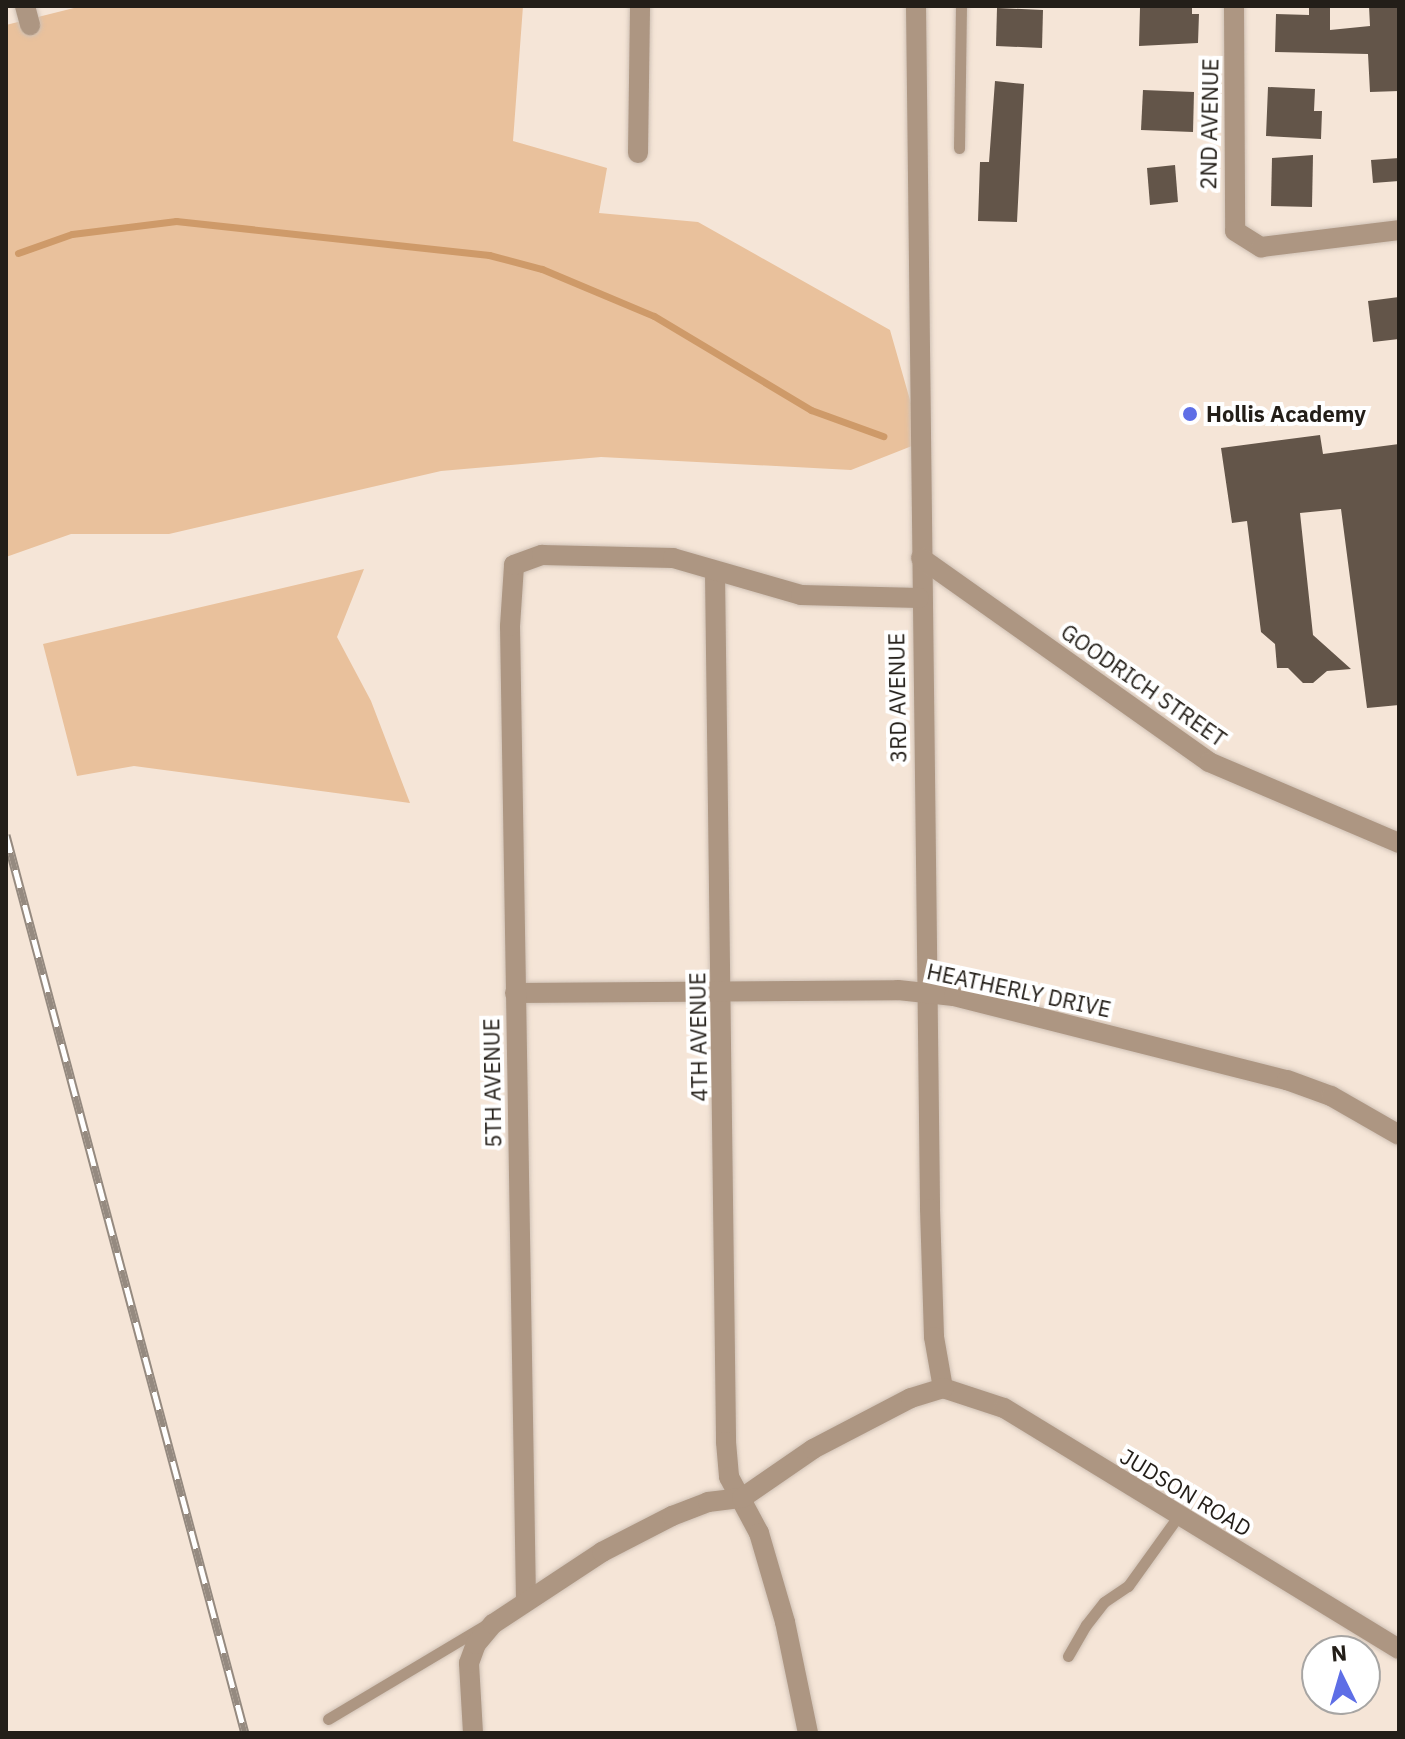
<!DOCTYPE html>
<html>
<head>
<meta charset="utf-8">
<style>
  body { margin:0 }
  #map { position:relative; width:1405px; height:1739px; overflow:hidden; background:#f5e5d7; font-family:"IBM Plex Sans",sans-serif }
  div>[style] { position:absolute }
  .green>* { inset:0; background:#e9c19c }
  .stream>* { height:7px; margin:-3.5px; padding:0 3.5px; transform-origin:3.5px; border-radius:3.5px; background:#ce9a69 }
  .building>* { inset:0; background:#635549 }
  .roads { filter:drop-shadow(0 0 2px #cfc1b5) drop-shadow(0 0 2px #cfc1b5) }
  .lane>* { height:11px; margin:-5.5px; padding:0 5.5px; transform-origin:5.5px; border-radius:5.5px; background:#ad9682 }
  .street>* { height:20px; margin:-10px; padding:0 10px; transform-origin:10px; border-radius:10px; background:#ad9682 }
  .rail>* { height:9px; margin-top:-4.5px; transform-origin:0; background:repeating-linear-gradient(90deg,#fff 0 18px,#958a80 0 36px); box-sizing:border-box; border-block:2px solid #958a80 }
  .dots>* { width:22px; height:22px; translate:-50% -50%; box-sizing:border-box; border:4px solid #fff; border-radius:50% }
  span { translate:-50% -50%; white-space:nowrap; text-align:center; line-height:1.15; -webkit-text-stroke:8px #fff; paint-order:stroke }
  .street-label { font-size:22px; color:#231e18 }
  .poi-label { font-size:22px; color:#231e18; font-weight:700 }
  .left { translate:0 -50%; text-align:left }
  .frame { position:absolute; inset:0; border:8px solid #231e18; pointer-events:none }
  .north { position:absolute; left:1301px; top:1635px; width:80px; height:80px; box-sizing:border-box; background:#fff; border:2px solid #a7a5a3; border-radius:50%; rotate:355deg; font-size:22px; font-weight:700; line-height:32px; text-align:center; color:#231e18 }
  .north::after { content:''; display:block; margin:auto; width:28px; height:36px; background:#5e6ee6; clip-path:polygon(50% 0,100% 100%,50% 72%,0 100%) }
</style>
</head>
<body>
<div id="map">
  <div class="green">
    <i style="clip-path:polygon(82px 6px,523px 6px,513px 141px,607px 168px,599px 213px,698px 222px,890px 330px,922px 442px,851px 470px,601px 457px,441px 471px,169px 534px,71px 534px,6px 557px,6px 25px)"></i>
    <i style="clip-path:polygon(364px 569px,337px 637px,371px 701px,410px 803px,134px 766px,77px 776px,43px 644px)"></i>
  </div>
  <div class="stream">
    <i style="left:18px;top:253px;width:57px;rotate:-19.4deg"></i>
    <i style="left:72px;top:234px;width:105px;rotate:-7.1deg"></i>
    <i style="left:176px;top:221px;width:315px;rotate:6.2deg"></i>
    <i style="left:489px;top:255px;width:55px;rotate:14.8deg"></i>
    <i style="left:542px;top:269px;width:121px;rotate:22.8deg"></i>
    <i style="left:654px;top:316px;width:183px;rotate:30.9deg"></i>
    <i style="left:811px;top:410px;width:77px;rotate:19.9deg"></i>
  </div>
  <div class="building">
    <i style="clip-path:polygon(1192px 6px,1192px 14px,1199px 14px,1198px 43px,1139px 46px,1140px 8px)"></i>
    <i style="clip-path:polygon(1309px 6px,1330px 6px,1330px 30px,1370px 26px,1369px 6px,1399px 6px,1399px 91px,1370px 92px,1368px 54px,1275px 52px,1276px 14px,1309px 15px)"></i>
    <i style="clip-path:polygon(997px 8px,1043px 10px,1042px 48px,996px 46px)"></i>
    <i style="clip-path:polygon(995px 81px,1024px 84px,1017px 222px,978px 221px,980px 162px,989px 162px)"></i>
    <i style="clip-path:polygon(1268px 87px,1315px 89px,1314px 111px,1322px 111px,1321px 139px,1266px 136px)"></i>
    <i style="clip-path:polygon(1143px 90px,1194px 92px,1193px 132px,1141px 130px)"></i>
    <i style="clip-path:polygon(1313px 155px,1312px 207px,1271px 206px,1272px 158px)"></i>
    <i style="clip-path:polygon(1399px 158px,1399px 181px,1373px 183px,1371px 160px)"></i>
    <i style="clip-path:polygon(1175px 165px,1178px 202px,1150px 205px,1147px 168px)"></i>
    <i style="clip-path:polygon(1399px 297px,1399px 339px,1373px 342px,1368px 301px)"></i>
    <i style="clip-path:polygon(1320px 435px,1323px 454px,1399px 444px,1399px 705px,1367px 708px,1341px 509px,1300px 513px,1313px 635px,1351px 669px,1327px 671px,1313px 683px,1303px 683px,1288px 668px,1277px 668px,1275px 644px,1261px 632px,1247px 521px,1232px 523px,1221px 448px)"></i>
  </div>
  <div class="roads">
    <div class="lane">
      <i style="left:959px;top:148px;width:142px;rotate:-89.2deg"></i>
      <i style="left:1068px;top:1656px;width:36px;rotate:-60deg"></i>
      <i style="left:1086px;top:1625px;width:29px;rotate:-52deg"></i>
      <i style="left:1104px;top:1602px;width:29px;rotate:-34deg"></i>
      <i style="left:1128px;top:1586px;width:87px;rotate:-54.3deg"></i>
      <i style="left:328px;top:1719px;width:182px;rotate:-30.8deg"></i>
    </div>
    <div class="street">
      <i style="left:25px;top:6px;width:20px;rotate:75deg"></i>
      <i style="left:916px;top:6px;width:1203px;rotate:89.33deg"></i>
      <i style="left:930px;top:1209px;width:128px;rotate:88.2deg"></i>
      <i style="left:934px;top:1337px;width:52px;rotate:80deg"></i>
      <i style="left:1234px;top:6px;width:225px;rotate:89.7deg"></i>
      <i style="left:1235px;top:231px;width:31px;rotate:32deg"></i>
      <i style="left:1261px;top:247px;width:139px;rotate:-7deg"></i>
      <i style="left:638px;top:153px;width:147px;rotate:-89.2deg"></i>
      <i style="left:921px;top:558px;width:353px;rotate:35.3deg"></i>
      <i style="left:1209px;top:762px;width:207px;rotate:23.1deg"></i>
      <i style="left:715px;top:573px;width:869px;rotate:89.27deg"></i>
      <i style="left:726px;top:1442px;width:35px;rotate:85deg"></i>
      <i style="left:729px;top:1477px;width:64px;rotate:61.8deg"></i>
      <i style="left:759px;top:1533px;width:93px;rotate:73.7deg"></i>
      <i style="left:785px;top:1622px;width:113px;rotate:78.3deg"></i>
      <i style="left:515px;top:993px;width:383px;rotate:-0.4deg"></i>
      <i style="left:898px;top:990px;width:56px;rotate:6.1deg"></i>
      <i style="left:954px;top:996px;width:343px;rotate:14.2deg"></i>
      <i style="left:1287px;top:1080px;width:47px;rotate:20deg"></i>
      <i style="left:1331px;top:1096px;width:78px;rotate:29.8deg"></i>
      <i style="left:943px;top:1388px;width:64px;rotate:18.2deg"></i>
      <i style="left:1004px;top:1408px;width:463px;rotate:31.4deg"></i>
      <i style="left:526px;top:1601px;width:975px;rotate:-90.94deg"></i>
      <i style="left:510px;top:626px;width:61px;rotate:-86.2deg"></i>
      <i style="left:514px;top:565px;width:30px;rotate:-20deg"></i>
      <i style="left:542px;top:555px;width:131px;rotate:1.3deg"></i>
      <i style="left:673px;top:558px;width:133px;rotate:16.1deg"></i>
      <i style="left:801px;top:595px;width:118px;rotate:1.5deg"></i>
      <i style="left:473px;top:1733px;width:70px;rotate:-93.3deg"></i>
      <i style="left:469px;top:1663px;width:20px;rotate:-70deg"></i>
      <i style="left:476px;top:1644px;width:26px;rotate:-50deg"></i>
      <i style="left:493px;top:1624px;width:131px;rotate:-33.4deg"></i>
      <i style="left:602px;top:1552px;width:79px;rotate:-27.2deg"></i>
      <i style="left:672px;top:1516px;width:39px;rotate:-21deg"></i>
      <i style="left:708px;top:1502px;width:34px;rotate:-7deg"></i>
      <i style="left:742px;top:1498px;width:86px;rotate:-34.6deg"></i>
      <i style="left:813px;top:1449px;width:110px;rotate:-27.5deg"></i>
      <i style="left:911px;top:1398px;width:34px;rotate:-17deg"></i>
    </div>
  </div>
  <div class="rail">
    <i style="left:6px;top:835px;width:929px;rotate:75.1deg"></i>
  </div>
  <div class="dots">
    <i style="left:1190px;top:414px;background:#5e6ee6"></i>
  </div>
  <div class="street-label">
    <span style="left:1209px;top:124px;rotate:-89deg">2ND AVENUE</span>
    <span style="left:1144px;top:685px;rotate:35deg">GOODRICH STREET</span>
    <span style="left:897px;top:698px;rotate:-91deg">3RD AVENUE</span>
    <span style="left:1019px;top:990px;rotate:12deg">HEATHERLY DRIVE</span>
    <span style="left:698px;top:1037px;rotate:-91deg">4TH AVENUE</span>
    <span style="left:492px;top:1083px;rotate:-91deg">5TH AVENUE</span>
    <span style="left:1186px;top:1492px;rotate:31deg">JUDSON ROAD</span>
  </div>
  <div class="poi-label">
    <span class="left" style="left:1206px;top:414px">Hollis Academy</span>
  </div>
  <div class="frame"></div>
  <div class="north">N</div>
</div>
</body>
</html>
